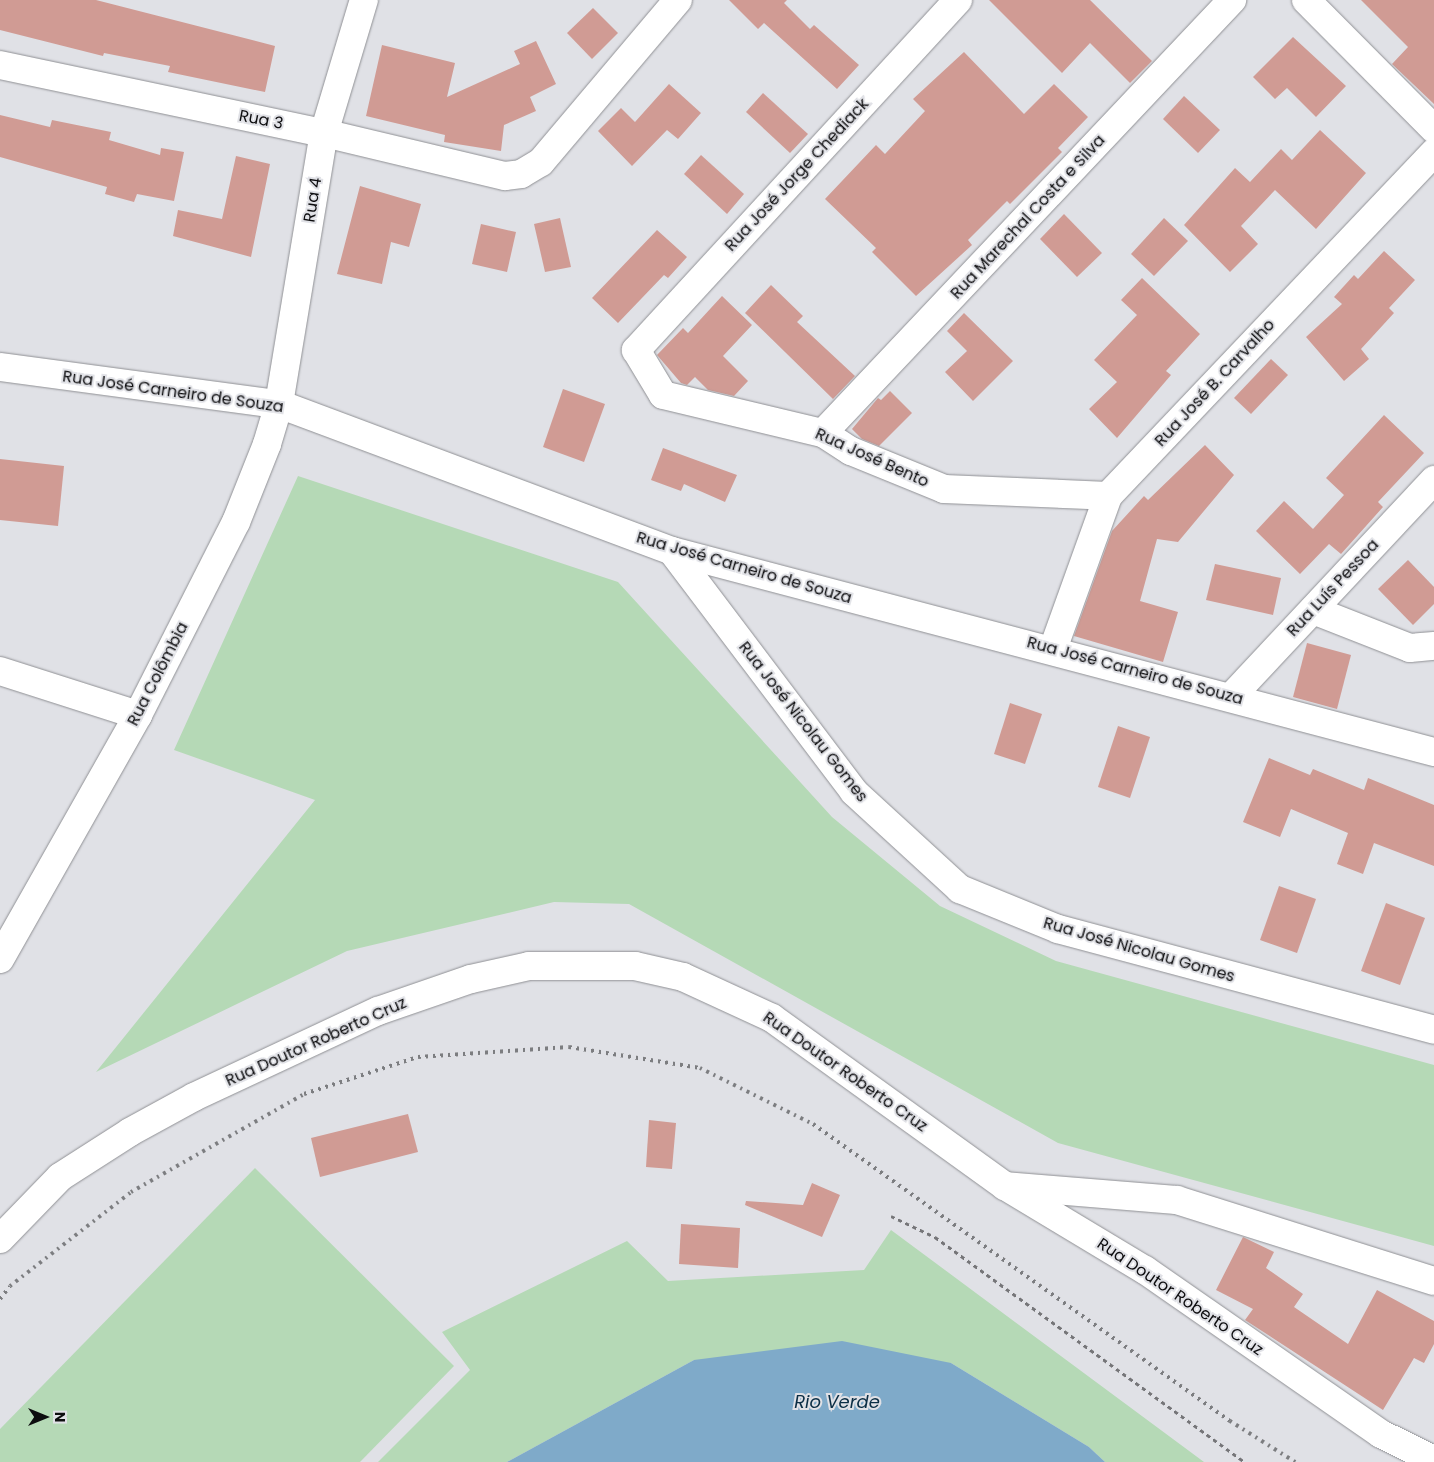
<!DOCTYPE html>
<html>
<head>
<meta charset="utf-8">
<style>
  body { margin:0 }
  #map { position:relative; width:1434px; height:1462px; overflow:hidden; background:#e0e1e6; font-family:Poppins,sans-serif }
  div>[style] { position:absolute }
  .green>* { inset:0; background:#b5d9b6 }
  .water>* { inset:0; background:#7faac9 }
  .building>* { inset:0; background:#d09b94 }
  .path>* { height:3px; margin-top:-1.5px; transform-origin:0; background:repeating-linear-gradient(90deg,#757578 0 4px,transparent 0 8px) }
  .roads { filter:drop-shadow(0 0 1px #8f9094) drop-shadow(0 0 1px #8f9094) }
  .minor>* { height:28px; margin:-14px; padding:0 14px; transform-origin:14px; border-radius:14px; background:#fff }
  .secondary>* { height:28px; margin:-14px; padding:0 14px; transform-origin:14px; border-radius:14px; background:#fff }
  .rail>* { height:4px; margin-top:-2px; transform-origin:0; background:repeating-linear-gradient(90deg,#7c7d80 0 2.5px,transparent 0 7.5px) }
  span { translate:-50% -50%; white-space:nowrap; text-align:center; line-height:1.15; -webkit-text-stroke:4px #e0e1e6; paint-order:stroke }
  .street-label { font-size:16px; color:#0d0d0f }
  .water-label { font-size:18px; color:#0b2e45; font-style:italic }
  .north { position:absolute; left:20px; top:1392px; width:50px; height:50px; -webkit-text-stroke:4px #e0e1e6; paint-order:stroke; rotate:90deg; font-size:14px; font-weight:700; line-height:20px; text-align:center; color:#0d0d0f }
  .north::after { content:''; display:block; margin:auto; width:18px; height:22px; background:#0d0d0f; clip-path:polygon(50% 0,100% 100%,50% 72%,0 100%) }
</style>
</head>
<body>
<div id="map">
  <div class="green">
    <i style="clip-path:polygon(298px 476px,618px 582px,832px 817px,940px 906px,1056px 961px,1434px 1065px,1434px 1246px,1058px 1143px,629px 904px,554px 902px,347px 951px,96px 1072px,315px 800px,174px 750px)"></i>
    <i style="clip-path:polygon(255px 1168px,454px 1366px,360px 1462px,0 1462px,0 1429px)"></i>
    <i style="clip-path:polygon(891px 1230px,1204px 1462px,1105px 1462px,1089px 1447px,951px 1363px,694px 1360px,507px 1462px,378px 1462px,470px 1370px,442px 1332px,627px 1241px,668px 1281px,864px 1270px)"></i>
  </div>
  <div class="water">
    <i style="clip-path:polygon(842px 1341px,951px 1363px,1089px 1447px,1105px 1462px,507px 1462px,694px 1360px)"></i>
  </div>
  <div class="building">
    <i style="clip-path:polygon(0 0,96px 0,275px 46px,265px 92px,168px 72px,170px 66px,104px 53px,103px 56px,0 30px)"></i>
    <i style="clip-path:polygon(729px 0,787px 0,784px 3px,810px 29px,814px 25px,859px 65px,837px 89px,764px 23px,758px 29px)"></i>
    <i style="clip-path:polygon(989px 0,1090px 0,1152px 61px,1130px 83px,1090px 43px,1062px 73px)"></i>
    <i style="clip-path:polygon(1361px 0,1434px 0,1434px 104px,1392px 64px,1408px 47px)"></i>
    <i style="clip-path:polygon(593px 8px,618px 33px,592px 59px,567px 33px)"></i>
    <i style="clip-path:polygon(1293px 37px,1346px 86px,1316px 117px,1287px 88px,1275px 99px,1253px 77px)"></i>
    <i style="clip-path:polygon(536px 41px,556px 84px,530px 97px,536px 111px,504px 125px,501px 151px,444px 142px,445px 135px,366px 116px,382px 45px,455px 63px,447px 97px,520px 64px,514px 51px)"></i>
    <i style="clip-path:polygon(964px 52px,1024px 114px,1054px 84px,1088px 117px,1058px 148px,1062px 152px,1010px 204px,1007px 201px,968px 240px,972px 245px,916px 296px,872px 252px,876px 248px,825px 199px,876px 145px,885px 154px,925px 111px,913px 99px)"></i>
    <i style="clip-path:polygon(669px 84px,701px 113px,678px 139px,667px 130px,632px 166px,598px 131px,621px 108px,635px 122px)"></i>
    <i style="clip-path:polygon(763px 93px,808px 134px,790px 153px,746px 112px)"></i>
    <i style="clip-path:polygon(1184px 96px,1220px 130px,1198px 153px,1163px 119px)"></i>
    <i style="clip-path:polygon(0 115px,50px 127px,52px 120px,111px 132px,109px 140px,160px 155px,161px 148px,184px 152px,174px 201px,137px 194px,134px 202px,105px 194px,107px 187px,0 157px)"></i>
    <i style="clip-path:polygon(1320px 130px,1366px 173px,1316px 229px,1275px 190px,1241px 226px,1258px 244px,1230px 272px,1184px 225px,1235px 168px,1250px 182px,1281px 149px,1292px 160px)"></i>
    <i style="clip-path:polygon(701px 155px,744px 194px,727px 214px,684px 174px)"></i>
    <i style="clip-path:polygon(236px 156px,270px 164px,251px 257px,173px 236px,178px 210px,222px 219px)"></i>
    <i style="clip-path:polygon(360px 186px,421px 204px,409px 247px,391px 242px,382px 284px,337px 274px)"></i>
    <i style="clip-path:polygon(1064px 214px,1102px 253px,1077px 277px,1040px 239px)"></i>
    <i style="clip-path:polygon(560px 218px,571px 267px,545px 272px,534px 224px)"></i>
    <i style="clip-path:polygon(1164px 218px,1188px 241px,1154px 276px,1131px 254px)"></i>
    <i style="clip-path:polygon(481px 224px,516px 232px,507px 272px,472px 264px)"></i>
    <i style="clip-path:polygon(657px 230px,687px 257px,668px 278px,664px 275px,618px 323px,592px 298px)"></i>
    <i style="clip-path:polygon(1384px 251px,1415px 280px,1389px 308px,1394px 313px,1361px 349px,1369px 359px,1344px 381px,1306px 337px,1342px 304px,1334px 297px,1354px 275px,1358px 279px)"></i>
    <i style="clip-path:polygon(1142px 278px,1200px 334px,1166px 371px,1171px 375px,1117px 438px,1089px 409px,1117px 382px,1094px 360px,1137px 315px,1121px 300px)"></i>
    <i style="clip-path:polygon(771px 285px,803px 316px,797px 322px,855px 376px,833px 399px,745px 313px)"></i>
    <i style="clip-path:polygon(722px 296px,752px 325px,723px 356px,748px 381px,734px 396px,708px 390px,695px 377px,687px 385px,681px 383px,657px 355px,683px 328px,688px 333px)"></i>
    <i style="clip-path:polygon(964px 313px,1013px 361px,973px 401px,945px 372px,967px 351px,947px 331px)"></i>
    <i style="clip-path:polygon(1271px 359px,1288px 375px,1251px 414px,1234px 398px)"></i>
    <i style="clip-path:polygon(563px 389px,605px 404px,584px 462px,543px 447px)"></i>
    <i style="clip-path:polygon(890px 391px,912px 413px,879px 446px,862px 439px,852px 429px,878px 398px,881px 400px)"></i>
    <i style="clip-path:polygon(1384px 415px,1424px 453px,1378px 502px,1383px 507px,1341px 554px,1329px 544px,1300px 574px,1256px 531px,1284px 501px,1313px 529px,1344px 495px,1326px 478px)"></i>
    <i style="clip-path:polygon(1205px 445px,1234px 475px,1178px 542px,1157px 539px,1140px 601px,1178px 612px,1163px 662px,1074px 636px,1112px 531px,1144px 496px,1148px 500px)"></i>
    <i style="clip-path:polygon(663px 448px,737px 475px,725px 502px,684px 484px,681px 491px,651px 480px)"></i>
    <i style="clip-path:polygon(0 459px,64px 466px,58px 526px,0 520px)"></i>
    <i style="clip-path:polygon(1408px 560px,1434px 587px,1434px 604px,1413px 625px,1378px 589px)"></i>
    <i style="clip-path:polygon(1215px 564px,1281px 578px,1273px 615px,1206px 600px)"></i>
    <i style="clip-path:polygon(1307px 643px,1351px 655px,1337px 709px,1293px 697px)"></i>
    <i style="clip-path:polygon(1010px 703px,1042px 714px,1025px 764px,994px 754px)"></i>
    <i style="clip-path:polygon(1118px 726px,1150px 737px,1130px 798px,1098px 787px)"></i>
    <i style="clip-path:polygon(1269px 758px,1310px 775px,1313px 769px,1364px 790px,1368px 778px,1434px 805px,1434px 866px,1374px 843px,1363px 874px,1337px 864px,1348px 833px,1291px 809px,1280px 837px,1243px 822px)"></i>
    <i style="clip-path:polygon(1279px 886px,1316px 899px,1297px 953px,1260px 940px)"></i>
    <i style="clip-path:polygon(1386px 903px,1425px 918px,1400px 985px,1361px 971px)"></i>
    <i style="clip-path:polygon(408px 1114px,418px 1152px,320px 1177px,311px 1138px)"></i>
    <i style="clip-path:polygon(649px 1120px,676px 1123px,672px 1169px,646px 1167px)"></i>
    <i style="clip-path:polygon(812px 1183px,840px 1195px,822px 1237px,745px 1205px,746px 1201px,803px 1205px)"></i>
    <i style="clip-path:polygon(681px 1224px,740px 1228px,738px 1268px,679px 1264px)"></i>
    <i style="clip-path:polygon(1243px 1237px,1274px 1252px,1266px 1268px,1303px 1294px,1294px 1307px,1348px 1344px,1377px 1290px,1434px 1321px,1434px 1344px,1424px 1363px,1414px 1358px,1383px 1410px,1245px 1320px,1253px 1309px,1216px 1290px)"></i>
  </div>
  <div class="path">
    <i style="left:891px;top:1216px;width:49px;rotate:25.5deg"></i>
    <i style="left:935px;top:1237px;width:383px;rotate:36deg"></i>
  </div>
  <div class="roads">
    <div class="minor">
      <i style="left:958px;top:0;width:476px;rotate:132.6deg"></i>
      <i style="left:636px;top:350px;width:52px;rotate:59deg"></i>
      <i style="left:663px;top:395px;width:164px;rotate:13.4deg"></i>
      <i style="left:823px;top:433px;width:33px;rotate:33deg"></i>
      <i style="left:851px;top:451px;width:100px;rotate:22.2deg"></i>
      <i style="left:944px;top:489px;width:164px;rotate:2.4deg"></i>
      <i style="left:1306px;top:0;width:182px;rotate:45.2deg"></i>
      <i style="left:0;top:65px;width:331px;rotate:11.9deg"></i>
      <i style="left:324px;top:133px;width:186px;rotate:13.4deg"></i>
      <i style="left:505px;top:176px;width:16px;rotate:-7deg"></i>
      <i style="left:521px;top:174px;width:23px;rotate:-31deg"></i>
      <i style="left:541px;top:162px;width:212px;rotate:-49.8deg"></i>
      <i style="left:0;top:367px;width:281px;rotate:7.6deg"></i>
      <i style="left:279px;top:404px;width:420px;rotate:20.5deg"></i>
      <i style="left:672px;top:551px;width:788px;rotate:14.78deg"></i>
      <i style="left:823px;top:433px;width:596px;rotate:-46.63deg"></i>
      <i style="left:672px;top:551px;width:302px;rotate:52.9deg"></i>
      <i style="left:854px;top:792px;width:144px;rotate:42.5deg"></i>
      <i style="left:960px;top:889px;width:106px;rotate:22.2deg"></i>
      <i style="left:1058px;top:929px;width:389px;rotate:15deg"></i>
      <i style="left:1313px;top:610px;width:104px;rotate:21.4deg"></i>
      <i style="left:1410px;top:648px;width:24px;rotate:-5deg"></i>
      <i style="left:1053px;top:649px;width:163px;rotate:-70.2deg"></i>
      <i style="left:1108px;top:496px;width:474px;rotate:-46.5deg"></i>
      <i style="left:0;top:671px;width:145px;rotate:17.7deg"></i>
      <i style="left:1232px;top:696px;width:296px;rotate:-46.9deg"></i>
      <i style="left:0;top:959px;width:280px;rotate:-60.5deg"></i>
      <i style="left:138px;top:715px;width:216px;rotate:-63.1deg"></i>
      <i style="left:236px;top:522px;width:84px;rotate:-68.3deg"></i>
      <i style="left:267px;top:444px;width:42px;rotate:-73.3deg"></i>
      <i style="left:279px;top:404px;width:275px;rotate:-80.6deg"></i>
      <i style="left:324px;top:133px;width:139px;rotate:-73.3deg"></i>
      <i style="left:1005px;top:1186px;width:173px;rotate:4.7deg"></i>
      <i style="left:1177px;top:1200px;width:269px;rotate:17.5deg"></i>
    </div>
    <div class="secondary">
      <i style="left:0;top:1239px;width:86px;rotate:-45.9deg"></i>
      <i style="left:60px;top:1177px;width:83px;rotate:-32.7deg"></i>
      <i style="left:130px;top:1132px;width:73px;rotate:-28.7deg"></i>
      <i style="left:194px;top:1097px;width:203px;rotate:-25.1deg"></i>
      <i style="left:378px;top:1011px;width:98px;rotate:-19deg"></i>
      <i style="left:471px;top:979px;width:59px;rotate:-12.6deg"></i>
      <i style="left:529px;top:966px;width:106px"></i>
      <i style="left:635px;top:966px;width:49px;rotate:12.9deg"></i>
      <i style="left:683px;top:977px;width:98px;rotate:24.7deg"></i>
      <i style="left:772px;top:1018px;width:287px;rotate:35.8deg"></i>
      <i style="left:1005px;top:1186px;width:163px;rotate:31deg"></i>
      <i style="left:1145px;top:1270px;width:287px;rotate:34.8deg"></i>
      <i style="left:1381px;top:1434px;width:59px;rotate:26.1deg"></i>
    </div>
  </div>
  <div class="rail">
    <i style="left:0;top:1299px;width:16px;rotate:-52deg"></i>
    <i style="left:10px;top:1286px;width:153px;rotate:-37.8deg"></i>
    <i style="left:131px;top:1192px;width:199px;rotate:-29.5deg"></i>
    <i style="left:304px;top:1094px;width:120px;rotate:-18deg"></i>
    <i style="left:418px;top:1057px;width:151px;rotate:-3.8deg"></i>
    <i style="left:569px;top:1047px;width:133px;rotate:9.1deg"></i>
    <i style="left:700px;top:1068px;width:126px;rotate:26.4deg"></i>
    <i style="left:813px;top:1124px;width:512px;rotate:35.46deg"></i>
    <i style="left:1230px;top:1421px;width:77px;rotate:32.2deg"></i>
  </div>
  <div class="street-label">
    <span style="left:261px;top:120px;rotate:11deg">Rua 3</span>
    <span style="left:797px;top:175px;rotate:-47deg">Rua José Jorge Chediack</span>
    <span style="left:313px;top:200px;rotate:-81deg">Rua 4</span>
    <span style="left:1028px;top:217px;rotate:-47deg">Rua Marechal Costa e Silva</span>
    <span style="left:1215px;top:383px;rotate:-47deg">Rua José B. Carvalho</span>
    <span style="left:173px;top:392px;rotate:8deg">Rua José Carneiro de Souza</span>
    <span style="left:872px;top:458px;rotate:24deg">Rua José Bento</span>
    <span style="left:744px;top:568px;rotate:16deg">Rua José Carneiro de Souza</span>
    <span style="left:1333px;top:588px;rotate:-47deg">Rua Luís Pessoa</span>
    <span style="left:1135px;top:671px;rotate:15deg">Rua José Carneiro de Souza</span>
    <span style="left:158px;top:674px;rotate:-63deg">Rua Colômbia</span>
    <span style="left:803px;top:722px;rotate:52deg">Rua José Nicolau Gomes</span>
    <span style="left:1139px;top:950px;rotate:16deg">Rua José Nicolau Gomes</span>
    <span style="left:316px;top:1042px;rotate:-24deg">Rua Doutor Roberto Cruz</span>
    <span style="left:845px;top:1072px;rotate:35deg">Rua Doutor Roberto Cruz</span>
    <span style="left:1180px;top:1297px;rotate:34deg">Rua Doutor Roberto Cruz</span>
  </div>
  <div class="water-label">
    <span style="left:837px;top:1402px">Rio Verde</span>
  </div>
  <div class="north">N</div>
</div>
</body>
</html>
